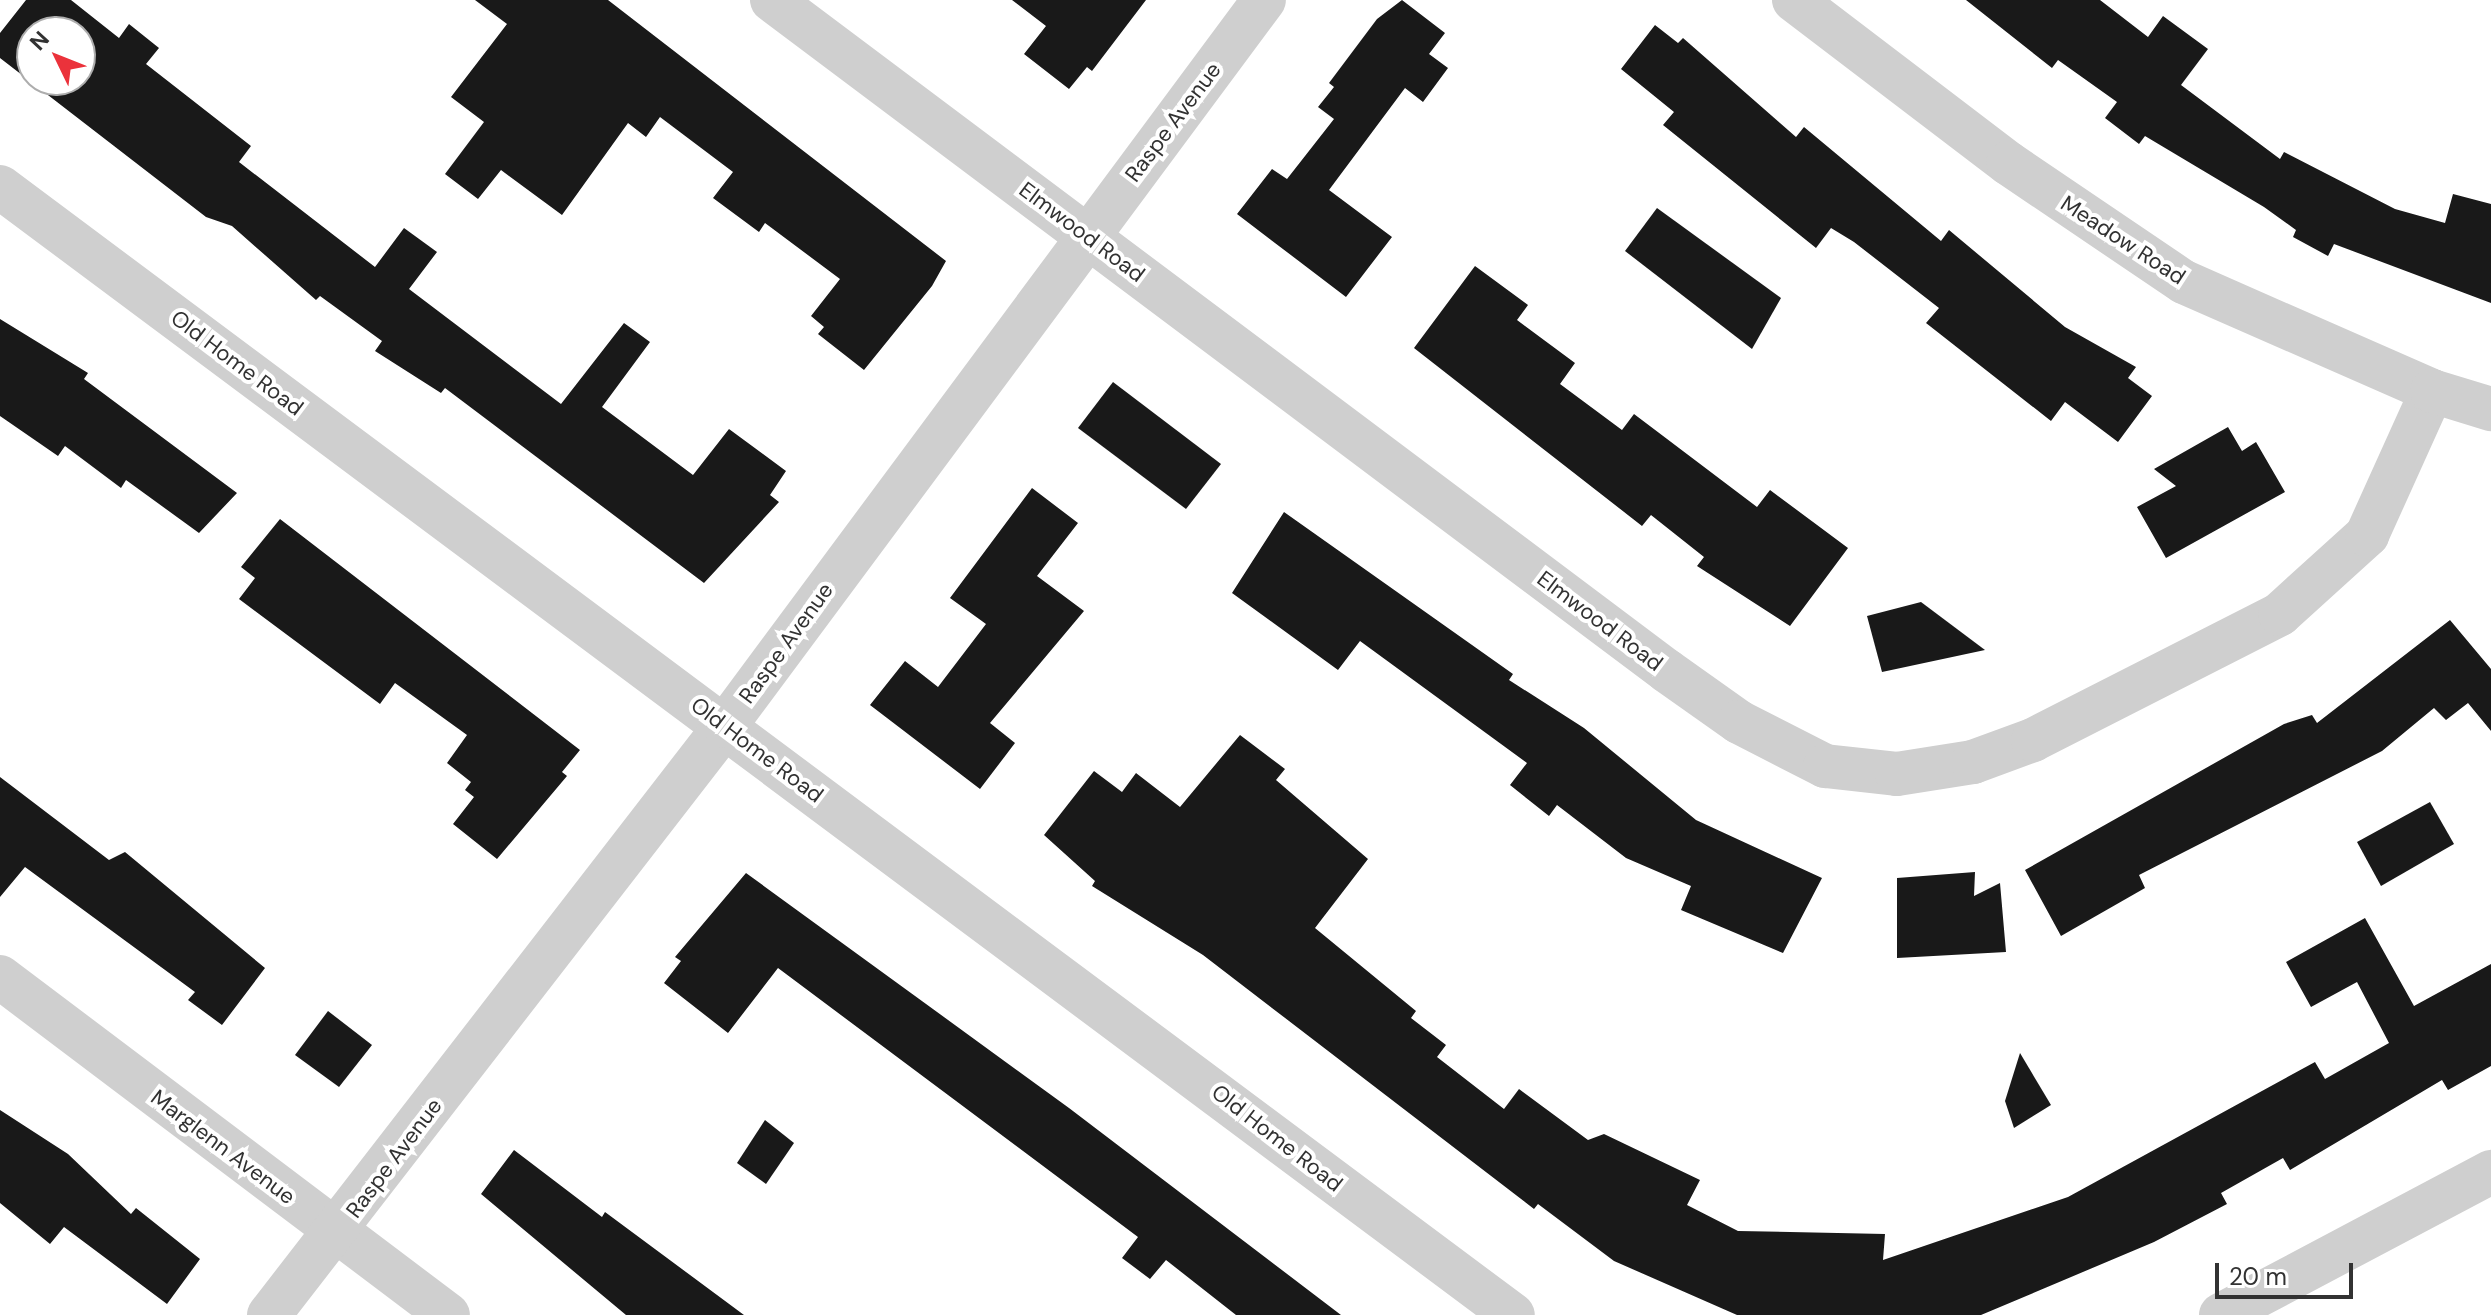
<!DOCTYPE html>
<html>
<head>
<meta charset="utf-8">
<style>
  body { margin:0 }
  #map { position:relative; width:2491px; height:1315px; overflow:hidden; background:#fff; font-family:"DM Sans",sans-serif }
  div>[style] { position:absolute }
  .building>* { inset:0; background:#191919 }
  .minor>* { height:44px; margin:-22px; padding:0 22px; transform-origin:22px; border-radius:22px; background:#cfcfcf }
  span { translate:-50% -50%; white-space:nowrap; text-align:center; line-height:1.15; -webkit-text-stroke:8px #fff; paint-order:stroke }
  .street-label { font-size:22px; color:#323232 }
  .north { position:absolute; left:16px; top:16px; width:80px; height:80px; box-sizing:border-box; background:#fff; border:2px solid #adadad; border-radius:50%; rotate:313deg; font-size:22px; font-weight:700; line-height:32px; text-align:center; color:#323232 }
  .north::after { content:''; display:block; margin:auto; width:28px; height:36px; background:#eb323b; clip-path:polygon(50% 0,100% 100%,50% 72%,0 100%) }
  .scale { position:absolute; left:2215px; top:1263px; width:138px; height:36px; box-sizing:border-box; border:4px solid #323232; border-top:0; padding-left:10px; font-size:24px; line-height:28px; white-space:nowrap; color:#323232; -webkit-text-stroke:6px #fff; paint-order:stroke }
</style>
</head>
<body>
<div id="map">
  <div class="building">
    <i style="clip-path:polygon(evenodd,26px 0,71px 0,119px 38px,129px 24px,159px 48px,146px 64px,251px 146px,239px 162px,375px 267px,404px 228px,437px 252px,409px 289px,561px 404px,624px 323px,650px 342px,602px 407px,693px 475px,729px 429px,786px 471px,770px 495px,779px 502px,704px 583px,445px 388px,441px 393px,375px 351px,382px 341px,320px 296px,316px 300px,232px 226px,206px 217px,0 58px,0 33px,26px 0,32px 32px,80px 32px,80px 80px,32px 80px,32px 32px)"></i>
    <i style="clip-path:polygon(475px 0,608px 0,946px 261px,932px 286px,864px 370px,818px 334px,824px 327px,811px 316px,840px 279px,765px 223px,759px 232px,713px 198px,733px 172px,660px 117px,646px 137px,628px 123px,562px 215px,501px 170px,478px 199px,445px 174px,484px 122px,451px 97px,507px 24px)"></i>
    <i style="clip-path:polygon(1012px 0,1146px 0,1092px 71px,1087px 67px,1069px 89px,1024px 54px,1046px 26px)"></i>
    <i style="clip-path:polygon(1402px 0,1445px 33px,1429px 54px,1448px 68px,1423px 102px,1405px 88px,1329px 190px,1392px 237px,1346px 297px,1237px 214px,1272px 169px,1287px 179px,1334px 119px,1318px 107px,1334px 87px,1329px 83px,1377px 19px)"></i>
    <i style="clip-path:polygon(1966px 0,2100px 0,2148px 37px,2163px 16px,2208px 49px,2181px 85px,2280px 159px,2284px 152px,2395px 209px,2445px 223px,2453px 194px,2491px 204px,2491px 303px,2334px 244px,2328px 256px,2293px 237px,2296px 230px,2264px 207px,2145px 136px,2139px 144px,2105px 118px,2117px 102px,2058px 60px,2052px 68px)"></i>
    <i style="clip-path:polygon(1655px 25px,1678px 43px,1683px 38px,1796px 137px,1804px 127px,1941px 241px,1949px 230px,2065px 327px,2136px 367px,2128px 378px,2152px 396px,2118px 442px,2065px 402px,2051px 421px,1926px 323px,1939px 308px,1854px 242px,1831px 228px,1816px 248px,1663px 125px,1674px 112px,1621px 69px)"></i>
    <i style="clip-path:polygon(1657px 208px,1781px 298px,1752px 349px,1625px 251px)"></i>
    <i style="clip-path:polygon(1475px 266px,1528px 305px,1517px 320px,1575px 363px,1560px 384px,1622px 430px,1634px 414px,1757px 507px,1770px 490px,1848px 548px,1790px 626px,1697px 566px,1704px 557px,1651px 515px,1642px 526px,1414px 348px)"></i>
    <i style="clip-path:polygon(0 319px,88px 373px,84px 379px,237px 493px,199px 533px,126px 480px,121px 488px,65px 446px,58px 456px,0 416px)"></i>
    <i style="clip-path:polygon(1113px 382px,1221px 464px,1186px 509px,1078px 428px)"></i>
    <i style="clip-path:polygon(2228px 427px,2242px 451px,2256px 442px,2285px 492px,2166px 558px,2137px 507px,2176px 486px,2154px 469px)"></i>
    <i style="clip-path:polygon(1032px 488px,1078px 523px,1037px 576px,1084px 611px,990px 723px,1015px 743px,980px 789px,870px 705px,905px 661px,938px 687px,986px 624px,950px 598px)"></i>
    <i style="clip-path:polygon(1284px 512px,1513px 674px,1509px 680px,1584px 728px,1696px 820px,1822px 878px,1783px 953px,1681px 910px,1691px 886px,1626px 858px,1557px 805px,1549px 816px,1510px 785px,1527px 763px,1360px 641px,1338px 670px,1232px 593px)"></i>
    <i style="clip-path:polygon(280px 519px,580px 750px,562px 772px,567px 776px,497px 859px,453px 824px,474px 797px,465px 790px,471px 782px,447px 763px,467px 735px,395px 683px,380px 704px,239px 599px,255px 578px,241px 567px)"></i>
    <i style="clip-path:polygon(1921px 602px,1985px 650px,1882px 672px,1867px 616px)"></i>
    <i style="clip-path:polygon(2450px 620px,2491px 669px,2491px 731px,2468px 703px,2446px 720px,2434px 708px,2382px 751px,2139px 875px,2145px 888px,2061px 936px,2025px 870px,2284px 724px,2312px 715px,2317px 723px)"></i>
    <i style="clip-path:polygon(1240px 735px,1285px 769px,1276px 780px,1368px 859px,1315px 928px,1416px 1011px,1411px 1018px,1446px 1045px,1437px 1057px,1504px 1109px,1519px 1089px,1588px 1140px,1604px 1134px,1700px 1180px,1687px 1205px,1738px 1231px,1885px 1234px,1883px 1260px,2068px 1197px,2315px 1062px,2325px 1079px,2389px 1043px,2357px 982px,2311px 1007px,2286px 962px,2365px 918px,2414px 1006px,2491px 964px,2491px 1066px,2448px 1090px,2442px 1080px,2290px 1170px,2283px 1158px,2221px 1193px,2227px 1204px,2154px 1242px,1981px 1315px,1737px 1315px,1614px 1261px,1538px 1204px,1534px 1209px,1203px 955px,1092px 886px,1095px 881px,1044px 835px,1094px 771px,1122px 792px,1136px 773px,1180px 807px)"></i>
    <i style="clip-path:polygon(0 777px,109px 860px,125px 852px,265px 968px,222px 1025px,188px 1000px,195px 992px,25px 867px,0 897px)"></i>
    <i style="clip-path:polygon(2430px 802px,2454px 844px,2381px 886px,2357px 842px)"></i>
    <i style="clip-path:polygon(1975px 872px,1974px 896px,2000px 883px,2006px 952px,1897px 958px,1897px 878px)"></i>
    <i style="clip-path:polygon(746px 873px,1069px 1108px,1341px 1315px,1236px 1315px,1166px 1260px,1150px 1279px,1122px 1258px,1138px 1237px,778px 968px,728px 1033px,664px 983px,681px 961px,675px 957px)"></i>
    <i style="clip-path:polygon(328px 1011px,372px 1045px,339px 1087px,295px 1055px)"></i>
    <i style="clip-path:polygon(2020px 1053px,2051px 1105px,2014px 1128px,2005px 1101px)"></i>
    <i style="clip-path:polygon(0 1110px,68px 1154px,131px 1214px,136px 1208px,200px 1259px,167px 1304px,64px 1227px,50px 1244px,0 1203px)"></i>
    <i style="clip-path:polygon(765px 1120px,794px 1143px,766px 1184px,737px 1163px)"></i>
    <i style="clip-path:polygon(514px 1150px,602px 1217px,605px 1212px,744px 1315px,626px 1315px,481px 1194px)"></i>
  </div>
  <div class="minor">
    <i style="left:772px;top:0;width:1119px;rotate:36.86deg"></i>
    <i style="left:1667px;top:671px;width:88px;rotate:35.3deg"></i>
    <i style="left:1739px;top:722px;width:97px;rotate:27.1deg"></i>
    <i style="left:1825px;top:766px;width:72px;rotate:6.3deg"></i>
    <i style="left:1897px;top:774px;width:77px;rotate:-9deg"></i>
    <i style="left:1973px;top:762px;width:64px;rotate:-20.1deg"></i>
    <i style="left:2033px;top:740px;width:277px;rotate:-27deg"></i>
    <i style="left:2280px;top:614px;width:118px;rotate:-42.2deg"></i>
    <i style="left:2367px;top:535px;width:158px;rotate:-65.7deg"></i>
    <i style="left:1794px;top:0;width:269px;rotate:37.3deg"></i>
    <i style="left:2008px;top:163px;width:212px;rotate:34.1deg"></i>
    <i style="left:2184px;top:282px;width:271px;rotate:23.7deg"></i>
    <i style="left:2432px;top:391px;width:62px;rotate:17deg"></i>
    <i style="left:0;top:187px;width:1887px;rotate:36.71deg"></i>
    <i style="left:0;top:977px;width:561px;rotate:37.03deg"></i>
    <i style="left:269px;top:1315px;width:745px;rotate:-52.25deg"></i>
    <i style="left:725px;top:726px;width:904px;rotate:-53.41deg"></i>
    <i style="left:2221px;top:1315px;width:306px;rotate:-27.9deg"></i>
  </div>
  <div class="street-label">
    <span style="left:1173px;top:122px;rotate:-53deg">Raspe Avenue</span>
    <span style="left:1082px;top:232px;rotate:37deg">Elmwood Road</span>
    <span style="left:2123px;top:240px;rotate:33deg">Meadow Road</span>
    <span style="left:237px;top:363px;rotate:37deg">Old Home Road</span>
    <span style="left:1600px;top:621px;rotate:37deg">Elmwood Road</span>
    <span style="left:786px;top:643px;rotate:-54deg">Raspe Avenue</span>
    <span style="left:757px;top:750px;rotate:37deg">Old Home Road</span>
    <span style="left:1277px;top:1138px;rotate:38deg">Old Home Road</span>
    <span style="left:223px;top:1147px;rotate:37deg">Marglenn Avenue</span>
    <span style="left:394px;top:1158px;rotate:-53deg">Raspe Avenue</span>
  </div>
  <div class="north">N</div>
  <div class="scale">20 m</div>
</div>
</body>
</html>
